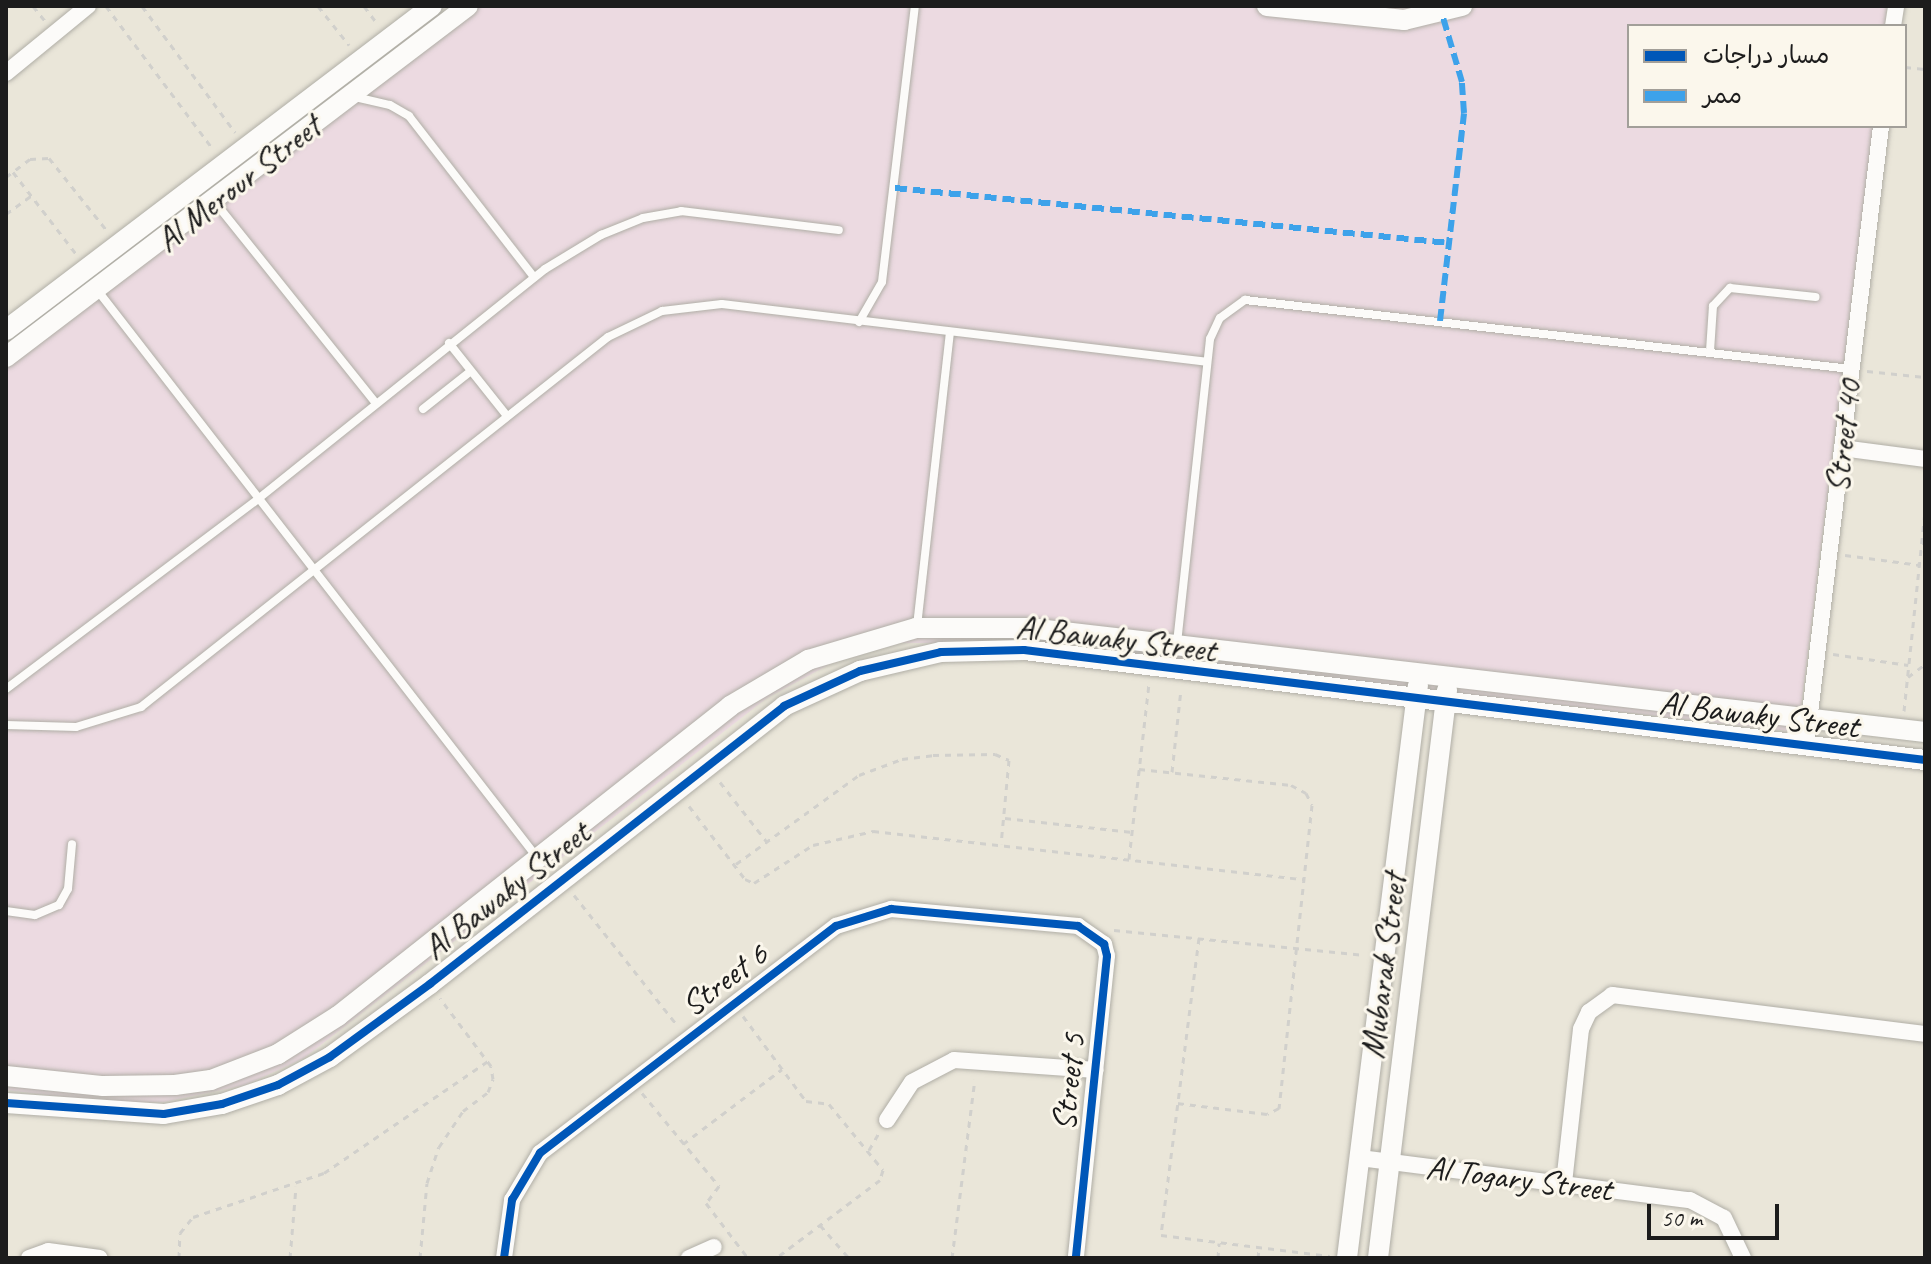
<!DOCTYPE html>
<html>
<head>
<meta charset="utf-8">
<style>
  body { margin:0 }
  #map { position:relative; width:1931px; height:1264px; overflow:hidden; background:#eae6d9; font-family:Caveat,"Playpen Sans Arabic",sans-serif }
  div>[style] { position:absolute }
  .built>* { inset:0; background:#ecdae1 }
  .path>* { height:3px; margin-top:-1.5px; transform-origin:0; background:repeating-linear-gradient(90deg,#d1d0cc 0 6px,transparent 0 12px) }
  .roads { filter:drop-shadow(0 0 2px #b0aea6) drop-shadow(0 0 2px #b0aea6) }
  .service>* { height:8px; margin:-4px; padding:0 4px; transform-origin:4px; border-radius:4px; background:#fcfbf9 }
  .minor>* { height:16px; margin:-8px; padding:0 8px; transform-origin:8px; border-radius:8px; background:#fcfbf9 }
  .tertiary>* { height:20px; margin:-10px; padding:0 10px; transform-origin:10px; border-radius:10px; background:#fcfbf9 }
  .quiet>* { height:6px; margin-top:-3px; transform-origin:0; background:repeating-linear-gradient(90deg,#3da2ea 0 12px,transparent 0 18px) }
  .cycleway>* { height:8px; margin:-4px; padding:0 4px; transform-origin:4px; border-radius:4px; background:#0057b8 }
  span { translate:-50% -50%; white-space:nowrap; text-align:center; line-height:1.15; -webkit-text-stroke:6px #fbf7ec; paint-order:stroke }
  .street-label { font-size:34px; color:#1c1c1c }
  .frame { position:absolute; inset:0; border:8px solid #1c1c1c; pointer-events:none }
  .legend { position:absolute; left:1627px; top:24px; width:280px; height:104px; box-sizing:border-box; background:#fbf7ec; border:2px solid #a29f99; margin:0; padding:10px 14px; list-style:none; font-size:24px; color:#1c1c1c }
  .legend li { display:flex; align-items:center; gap:16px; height:40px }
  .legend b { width:40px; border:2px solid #a29f99 }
  .scale { position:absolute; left:1647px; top:1204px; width:132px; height:36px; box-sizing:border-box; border:4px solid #1c1c1c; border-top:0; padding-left:10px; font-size:24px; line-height:28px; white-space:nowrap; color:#1c1c1c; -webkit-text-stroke:6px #fbf7ec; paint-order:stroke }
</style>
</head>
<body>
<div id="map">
  <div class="built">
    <i style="clip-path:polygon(453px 6px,1887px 6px,1885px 26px,1629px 26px,1629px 126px,1873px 126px,1798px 732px,1015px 643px,901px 643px,832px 663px,767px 698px,304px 1058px,245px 1085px,164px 1102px,115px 1103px,6px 1090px,6px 348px)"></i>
  </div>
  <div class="path">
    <i style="left:33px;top:6px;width:19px;rotate:51deg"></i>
    <i style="left:106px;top:6px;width:179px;rotate:53.2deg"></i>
    <i style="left:142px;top:6px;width:157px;rotate:53.6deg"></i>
    <i style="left:318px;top:6px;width:50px;rotate:51.5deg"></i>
    <i style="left:364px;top:6px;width:21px;rotate:53deg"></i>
    <i style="left:1905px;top:67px;width:20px;rotate:6deg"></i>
    <i style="left:13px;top:172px;width:105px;rotate:52.4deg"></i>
    <i style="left:6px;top:177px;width:30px;rotate:-37deg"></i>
    <i style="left:30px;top:159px;width:19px;rotate:-3deg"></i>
    <i style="left:49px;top:158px;width:95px;rotate:51.4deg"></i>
    <i style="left:6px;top:214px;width:31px;rotate:-36deg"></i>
    <i style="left:1867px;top:371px;width:58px;rotate:5.9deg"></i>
    <i style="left:1845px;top:555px;width:76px;rotate:7.6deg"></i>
    <i style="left:1833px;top:654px;width:76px;rotate:8.3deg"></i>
    <i style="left:1908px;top:677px;width:21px;rotate:-37deg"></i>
    <i style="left:1904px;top:711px;width:200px;rotate:-84deg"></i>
    <i style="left:1139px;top:769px;width:153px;rotate:6deg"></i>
    <i style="left:1291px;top:785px;width:17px;rotate:28deg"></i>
    <i style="left:1306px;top:793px;width:13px;rotate:63deg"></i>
    <i style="left:1312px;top:805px;width:305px;rotate:96.2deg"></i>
    <i style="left:1279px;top:1108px;width:13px;rotate:153deg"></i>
    <i style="left:1267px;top:1114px;width:91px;rotate:-173deg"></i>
    <i style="left:1172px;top:772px;width:83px;rotate:-83.8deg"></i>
    <i style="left:720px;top:782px;width:76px;rotate:51.9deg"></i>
    <i style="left:689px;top:806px;width:92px;rotate:52.5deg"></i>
    <i style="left:745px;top:879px;width:10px;rotate:24deg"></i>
    <i style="left:754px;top:883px;width:70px;rotate:-32.8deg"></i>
    <i style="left:813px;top:845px;width:62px;rotate:-13.1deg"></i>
    <i style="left:873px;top:831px;width:434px;rotate:6.4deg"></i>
    <i style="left:1005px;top:818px;width:128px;rotate:6.3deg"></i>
    <i style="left:1129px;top:859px;width:177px;rotate:-83.5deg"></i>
    <i style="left:736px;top:864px;width:152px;rotate:-35.9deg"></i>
    <i style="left:859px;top:775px;width:46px;rotate:-20.4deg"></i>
    <i style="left:902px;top:759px;width:31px;rotate:-7deg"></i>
    <i style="left:933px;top:755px;width:62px;rotate:-0.9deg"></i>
    <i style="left:995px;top:754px;width:15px;rotate:23deg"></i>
    <i style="left:1009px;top:760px;width:84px;rotate:95.4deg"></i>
    <i style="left:574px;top:895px;width:167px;rotate:51.6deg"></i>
    <i style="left:1114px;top:930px;width:252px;rotate:5.7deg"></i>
    <i style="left:1199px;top:938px;width:299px;rotate:97.3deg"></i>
    <i style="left:1161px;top:1235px;width:170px;rotate:7.1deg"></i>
    <i style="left:743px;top:1016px;width:106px;rotate:53.5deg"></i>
    <i style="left:806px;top:1101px;width:23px;rotate:7deg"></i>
    <i style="left:829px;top:1104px;width:85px;rotate:50.7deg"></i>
    <i style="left:883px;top:1170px;width:10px;rotate:107deg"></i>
    <i style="left:880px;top:1180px;width:130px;rotate:143.1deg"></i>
    <i style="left:642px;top:1093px;width:121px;rotate:50.4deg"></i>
    <i style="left:719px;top:1186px;width:21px;rotate:127deg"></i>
    <i style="left:706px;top:1203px;width:69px;rotate:52.6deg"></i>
    <i style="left:683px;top:1144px;width:124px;rotate:-37.1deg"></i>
    <i style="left:869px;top:1150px;width:20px;rotate:-60deg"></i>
    <i style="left:820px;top:1225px;width:44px;rotate:48.7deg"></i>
    <i style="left:179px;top:1258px;width:25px;rotate:-88deg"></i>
    <i style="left:180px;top:1233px;width:21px;rotate:-51deg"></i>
    <i style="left:193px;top:1217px;width:138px;rotate:-18.6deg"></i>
    <i style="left:324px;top:1173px;width:199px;rotate:-34.3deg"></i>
    <i style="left:290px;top:1258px;width:72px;rotate:-85.2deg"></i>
    <i style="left:420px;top:1258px;width:75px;rotate:-84.7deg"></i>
    <i style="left:427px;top:1183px;width:38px;rotate:-72deg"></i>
    <i style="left:439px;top:1147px;width:43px;rotate:-56.3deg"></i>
    <i style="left:463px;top:1111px;width:31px;rotate:-37deg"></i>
    <i style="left:488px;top:1092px;width:14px;rotate:-69deg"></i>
    <i style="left:493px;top:1079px;width:13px;rotate:-99deg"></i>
    <i style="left:491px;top:1066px;width:85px;rotate:-126.9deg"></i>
    <i style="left:952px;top:1258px;width:180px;rotate:-82.7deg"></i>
    <i style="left:1218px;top:1258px;width:15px;rotate:-86deg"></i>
    <i style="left:1258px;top:1258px;width:10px;rotate:-84deg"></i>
  </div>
  <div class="roads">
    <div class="service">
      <i style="left:355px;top:97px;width:36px;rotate:13deg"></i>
      <i style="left:390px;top:105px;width:22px;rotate:30deg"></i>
      <i style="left:409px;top:116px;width:204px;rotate:52.2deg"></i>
      <i style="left:214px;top:201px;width:259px;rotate:51.3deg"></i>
      <i style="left:98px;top:291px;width:715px;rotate:52.22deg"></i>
      <i style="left:859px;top:322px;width:46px;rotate:-60.1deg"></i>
      <i style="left:882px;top:282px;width:278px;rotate:-83.2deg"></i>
      <i style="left:449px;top:343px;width:93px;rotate:51.5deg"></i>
      <i style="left:1710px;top:351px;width:45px;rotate:-86.2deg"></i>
      <i style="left:1713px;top:306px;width:25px;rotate:-47deg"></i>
      <i style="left:1730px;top:288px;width:86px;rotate:6deg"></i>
      <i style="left:423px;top:409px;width:61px;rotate:-38.4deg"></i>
      <i style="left:917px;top:626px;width:296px;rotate:-83.6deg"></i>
      <i style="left:1177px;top:643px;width:306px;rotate:-83.8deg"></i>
      <i style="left:1210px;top:339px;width:23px;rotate:-65deg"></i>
      <i style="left:1220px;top:318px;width:31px;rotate:-36deg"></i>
      <i style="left:1245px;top:300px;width:610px;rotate:6.5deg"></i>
      <i style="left:6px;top:689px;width:316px;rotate:-37deg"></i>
      <i style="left:258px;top:499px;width:368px;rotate:-38.7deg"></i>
      <i style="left:545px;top:269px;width:66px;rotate:-31.3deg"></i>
      <i style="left:601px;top:235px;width:45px;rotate:-22deg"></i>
      <i style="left:643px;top:218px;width:39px;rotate:-10deg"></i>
      <i style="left:681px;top:211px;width:159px;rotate:6.9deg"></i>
      <i style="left:6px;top:725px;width:70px;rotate:1.6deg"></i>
      <i style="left:76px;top:727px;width:68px;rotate:-17.1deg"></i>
      <i style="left:141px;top:707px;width:596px;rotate:-38.39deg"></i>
      <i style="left:608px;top:337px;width:60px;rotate:-25.7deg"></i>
      <i style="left:662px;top:311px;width:60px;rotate:-6.7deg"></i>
      <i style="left:722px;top:304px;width:488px;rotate:6.8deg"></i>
      <i style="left:6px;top:911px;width:29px;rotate:8deg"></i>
      <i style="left:35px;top:915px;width:26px;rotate:-23deg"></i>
      <i style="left:59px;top:905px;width:18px;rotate:-61deg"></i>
      <i style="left:68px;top:889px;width:45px;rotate:-84.9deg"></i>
    </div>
    <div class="minor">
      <i style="left:1893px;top:26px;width:20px;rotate:-81deg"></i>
      <i style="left:6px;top:73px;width:106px;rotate:-39.3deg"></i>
      <i style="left:1842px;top:448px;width:84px;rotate:7.5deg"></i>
      <i style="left:1806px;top:746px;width:625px;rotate:-83.1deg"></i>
      <i style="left:887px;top:1120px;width:45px;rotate:-56.7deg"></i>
      <i style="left:912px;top:1082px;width:47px;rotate:-27.6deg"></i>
      <i style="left:954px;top:1060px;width:142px;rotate:4deg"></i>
      <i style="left:1360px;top:1158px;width:333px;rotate:7.3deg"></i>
      <i style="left:1690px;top:1200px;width:38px;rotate:28deg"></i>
      <i style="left:1724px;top:1218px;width:44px;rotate:64.6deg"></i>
      <i style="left:1564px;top:1183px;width:155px;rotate:-83.7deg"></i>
      <i style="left:1581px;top:1029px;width:19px;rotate:-65deg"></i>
      <i style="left:1589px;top:1012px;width:29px;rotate:-36deg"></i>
      <i style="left:1612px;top:995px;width:315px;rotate:7.1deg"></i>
      <i style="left:29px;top:1258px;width:20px;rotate:-20deg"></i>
      <i style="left:48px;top:1251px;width:52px;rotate:7.7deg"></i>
      <i style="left:504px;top:1258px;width:59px;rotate:-82.1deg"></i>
      <i style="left:512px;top:1200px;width:55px;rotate:-59.2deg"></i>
      <i style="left:540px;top:1153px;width:373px;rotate:-37.5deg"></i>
      <i style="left:836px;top:926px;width:58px;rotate:-17.2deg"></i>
      <i style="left:891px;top:909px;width:188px;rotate:5.2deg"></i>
      <i style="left:1078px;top:926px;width:32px;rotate:35deg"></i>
      <i style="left:1104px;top:944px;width:12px;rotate:76deg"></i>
      <i style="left:1107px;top:956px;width:304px;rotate:95.9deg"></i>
      <i style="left:689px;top:1258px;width:27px;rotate:-24deg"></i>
    </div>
    <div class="tertiary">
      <i style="left:1267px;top:6px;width:138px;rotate:5.8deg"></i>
      <i style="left:1404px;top:20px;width:60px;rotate:-13.6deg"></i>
      <i style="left:6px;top:330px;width:535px;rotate:-37.26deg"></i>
      <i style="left:6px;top:357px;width:580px;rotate:-37.23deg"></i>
      <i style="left:6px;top:1076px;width:98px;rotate:5.9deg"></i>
      <i style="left:103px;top:1086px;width:72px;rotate:-0.8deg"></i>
      <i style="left:175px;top:1085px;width:36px;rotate:-8deg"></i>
      <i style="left:211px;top:1080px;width:72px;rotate:-21.2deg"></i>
      <i style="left:278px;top:1054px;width:71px;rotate:-32.3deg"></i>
      <i style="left:338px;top:1016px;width:500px;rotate:-38.3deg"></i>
      <i style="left:730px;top:706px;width:91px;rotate:-30.5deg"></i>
      <i style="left:808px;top:660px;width:113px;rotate:-16.5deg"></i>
      <i style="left:916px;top:628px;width:113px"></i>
      <i style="left:1029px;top:628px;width:902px;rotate:6.62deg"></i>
      <i style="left:6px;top:1103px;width:158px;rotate:4deg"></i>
      <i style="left:164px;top:1114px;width:59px;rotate:-9.8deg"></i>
      <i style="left:222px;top:1104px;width:59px;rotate:-18.7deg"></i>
      <i style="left:278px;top:1085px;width:59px;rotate:-28.3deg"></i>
      <i style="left:330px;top:1057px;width:124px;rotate:-36.1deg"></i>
      <i style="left:430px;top:984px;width:450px;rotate:-38.1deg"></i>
      <i style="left:784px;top:706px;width:84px;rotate:-24.7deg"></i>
      <i style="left:860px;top:671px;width:83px;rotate:-13.2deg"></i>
      <i style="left:941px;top:652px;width:83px;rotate:-1.4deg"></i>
      <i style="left:1024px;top:650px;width:908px;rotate:6.96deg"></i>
      <i style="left:1347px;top:1258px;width:577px;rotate:-82.94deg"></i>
      <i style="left:1378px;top:1258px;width:572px;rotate:-83.07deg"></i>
    </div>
  </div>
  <div class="quiet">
    <i style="left:895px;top:188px;width:557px;rotate:5.67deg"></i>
    <i style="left:1440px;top:321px;width:209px;rotate:-83.4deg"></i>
    <i style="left:1464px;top:113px;width:31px;rotate:-94deg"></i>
    <i style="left:1462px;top:82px;width:71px;rotate:-106.4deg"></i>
  </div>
  <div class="cycleway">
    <i style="left:6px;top:1103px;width:158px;rotate:4deg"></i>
    <i style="left:164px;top:1114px;width:59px;rotate:-9.8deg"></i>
    <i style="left:222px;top:1104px;width:59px;rotate:-18.7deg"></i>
    <i style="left:278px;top:1085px;width:59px;rotate:-28.3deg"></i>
    <i style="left:330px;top:1057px;width:124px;rotate:-36.1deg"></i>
    <i style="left:430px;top:984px;width:450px;rotate:-38.1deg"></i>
    <i style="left:784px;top:706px;width:84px;rotate:-24.7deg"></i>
    <i style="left:860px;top:671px;width:83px;rotate:-13.2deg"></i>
    <i style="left:941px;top:652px;width:83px;rotate:-1.4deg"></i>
    <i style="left:1024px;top:650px;width:908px;rotate:6.96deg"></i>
    <i style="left:504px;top:1258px;width:59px;rotate:-82.1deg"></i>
    <i style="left:512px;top:1200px;width:55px;rotate:-59.2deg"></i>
    <i style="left:540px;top:1153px;width:373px;rotate:-37.5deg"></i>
    <i style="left:836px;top:926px;width:58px;rotate:-17.2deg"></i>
    <i style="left:891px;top:909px;width:188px;rotate:5.2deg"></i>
    <i style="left:1078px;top:926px;width:32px;rotate:35deg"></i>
    <i style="left:1104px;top:944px;width:12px;rotate:76deg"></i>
    <i style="left:1107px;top:956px;width:304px;rotate:95.9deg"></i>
  </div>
  <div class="street-label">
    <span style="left:238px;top:183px;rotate:-38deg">Al Merour Street</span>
    <span style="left:1843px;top:436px;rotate:-83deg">Street 40</span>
    <span style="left:1116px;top:638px;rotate:7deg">Al Bawaky Street</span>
    <span style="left:1759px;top:714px;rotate:7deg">Al Bawaky Street</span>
    <span style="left:506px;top:890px;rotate:-38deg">Al Bawaky Street</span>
    <span style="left:1383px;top:966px;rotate:-83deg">Mubarak Street</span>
    <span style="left:724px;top:979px;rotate:-37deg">Street 6</span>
    <span style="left:1068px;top:1082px;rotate:-84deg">Street 5</span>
    <span style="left:1519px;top:1178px;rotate:7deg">Al Togary Street</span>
  </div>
  <div class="frame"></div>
  <ul class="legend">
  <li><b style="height:10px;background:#0057b8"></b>مسار دراجات</li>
  <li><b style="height:10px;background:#3da2ea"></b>ممر</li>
  </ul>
  <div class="scale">50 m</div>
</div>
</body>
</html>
